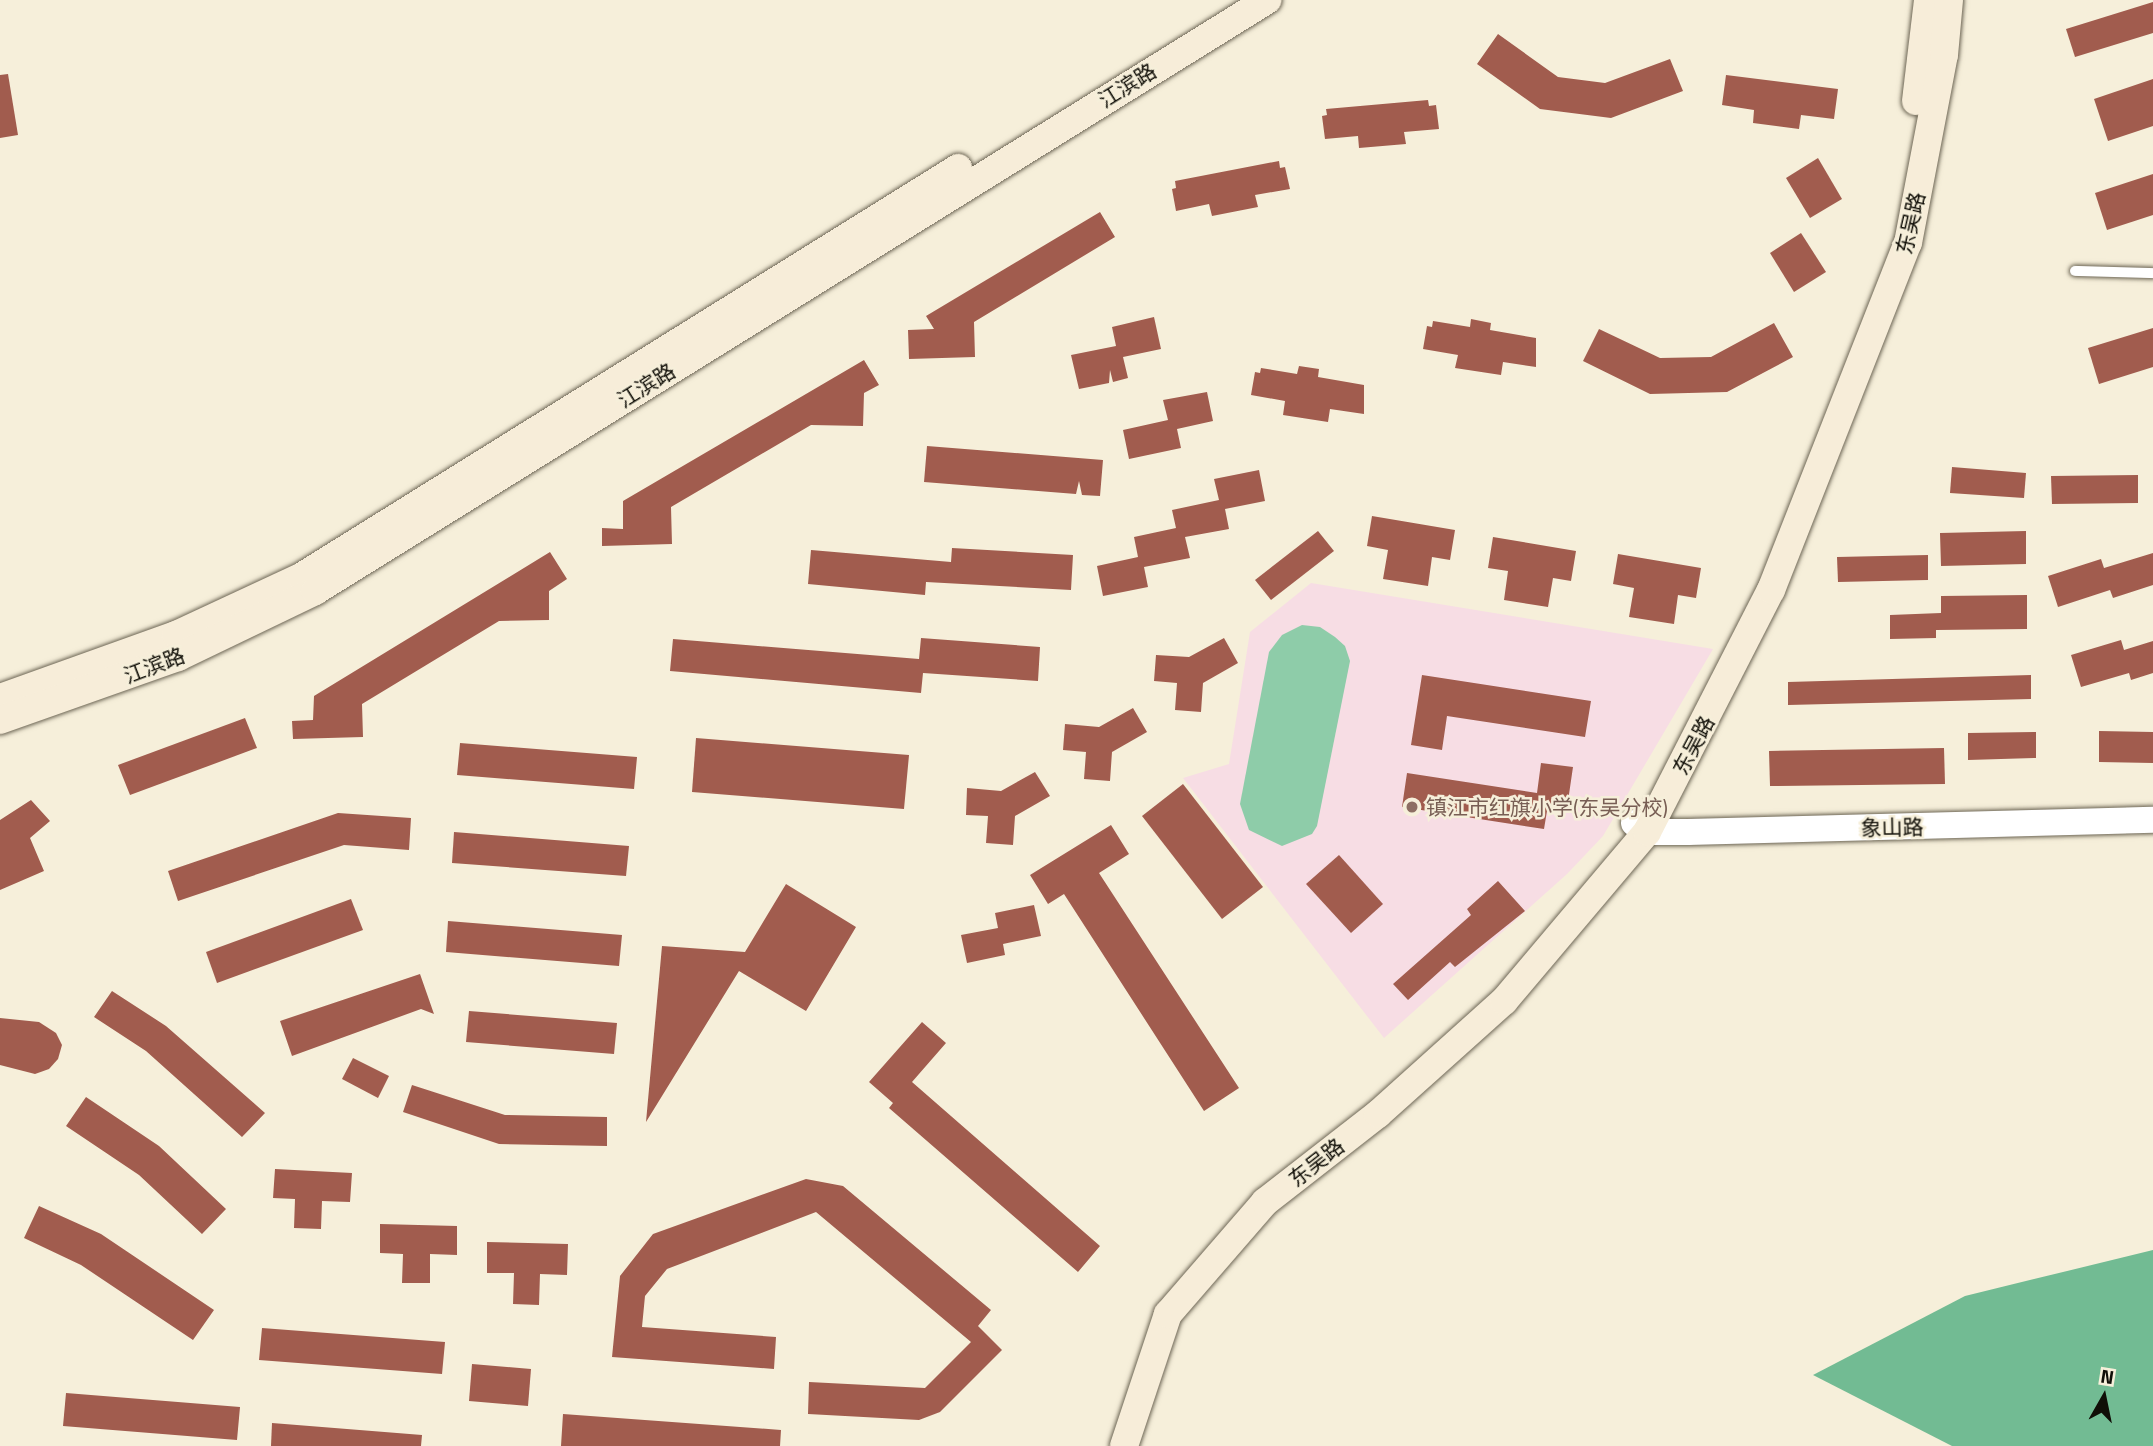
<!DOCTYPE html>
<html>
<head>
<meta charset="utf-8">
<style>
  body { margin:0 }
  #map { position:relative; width:2153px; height:1446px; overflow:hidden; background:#f6efda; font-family:"Titillium Web","Noto Sans SC",sans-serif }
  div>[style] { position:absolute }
  .education>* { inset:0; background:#f7dde4 }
  .green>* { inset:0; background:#8ecca9 }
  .forest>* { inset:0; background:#72bb93 }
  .building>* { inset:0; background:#a15c4e }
  .roads { filter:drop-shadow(0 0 2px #6d6655) drop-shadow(0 0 2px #6d6655) }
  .service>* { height:10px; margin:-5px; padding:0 5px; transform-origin:5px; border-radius:5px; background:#fff }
  .tertiary>* { height:26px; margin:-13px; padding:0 13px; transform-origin:13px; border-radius:13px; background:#fff }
  .secondary>* { height:28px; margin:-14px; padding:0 14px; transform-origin:14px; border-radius:14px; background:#f7edd9 }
  .dots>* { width:19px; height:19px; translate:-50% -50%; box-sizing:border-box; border:4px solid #f6efda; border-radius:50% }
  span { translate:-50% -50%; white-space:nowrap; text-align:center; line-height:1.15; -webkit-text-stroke:5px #f6efda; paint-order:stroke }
  .street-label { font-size:21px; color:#100e07 }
  .education-label { font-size:21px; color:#785e54 }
  .left { translate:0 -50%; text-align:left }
  .north { position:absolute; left:2069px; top:1362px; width:70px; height:70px; -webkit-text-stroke:5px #f6efda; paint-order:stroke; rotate:9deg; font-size:19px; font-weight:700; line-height:28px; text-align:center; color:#100e07 }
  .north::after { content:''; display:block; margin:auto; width:24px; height:32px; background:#100e07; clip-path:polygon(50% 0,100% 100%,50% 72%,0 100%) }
</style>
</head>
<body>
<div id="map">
  <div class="education">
    <i style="clip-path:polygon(1311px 583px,1713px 649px,1603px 836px,1567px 874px,1384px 1038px,1183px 778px,1229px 764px,1250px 632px)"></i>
  </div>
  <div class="green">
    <i style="clip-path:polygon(1302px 625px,1320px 627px,1335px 637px,1345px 646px,1350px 661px,1317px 826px,1312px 834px,1282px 846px,1249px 830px,1240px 804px,1269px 652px,1282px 635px)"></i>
  </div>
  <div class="forest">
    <i style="clip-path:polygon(2153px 1250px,2153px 1446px,1952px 1446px,1813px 1375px,1965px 1296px)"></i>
  </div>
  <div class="building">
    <i style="clip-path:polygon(2153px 2px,2153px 33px,2075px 57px,2066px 29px)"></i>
    <i style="clip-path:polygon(1498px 34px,1558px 77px,1605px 83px,1670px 59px,1683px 91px,1611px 118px,1540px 109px,1477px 64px)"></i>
    <i style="clip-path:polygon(8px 74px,18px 135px,0 138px,0 75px)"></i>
    <i style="clip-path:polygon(1726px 75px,1838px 89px,1834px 119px,1801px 115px,1799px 129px,1753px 123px,1754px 110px,1722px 105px)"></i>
    <i style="clip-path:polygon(2153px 79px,2153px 126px,2108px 141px,2094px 99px)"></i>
    <i style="clip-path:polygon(1428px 100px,1429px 106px,1436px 105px,1439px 129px,1404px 132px,1406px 144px,1359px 148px,1358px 136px,1325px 139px,1322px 116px,1327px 115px,1326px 109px)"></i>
    <i style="clip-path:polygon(1818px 158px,1842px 199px,1810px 218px,1786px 178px)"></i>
    <i style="clip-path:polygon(1279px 161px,1280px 168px,1285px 167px,1290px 189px,1255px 195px,1258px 207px,1212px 216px,1209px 204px,1176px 211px,1172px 189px,1176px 188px,1175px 181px)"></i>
    <i style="clip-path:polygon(2153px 174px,2153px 215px,2107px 230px,2095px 193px)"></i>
    <i style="clip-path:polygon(1100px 212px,1115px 237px,974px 322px,975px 357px,909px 359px,908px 330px,934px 329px,926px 316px)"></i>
    <i style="clip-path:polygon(1801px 233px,1826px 272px,1794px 292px,1770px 253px)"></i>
    <i style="clip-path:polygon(1154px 317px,1161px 349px,1123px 357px,1128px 378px,1113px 382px,1110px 370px,1109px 383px,1079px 389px,1071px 355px,1116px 346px,1112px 327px)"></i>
    <i style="clip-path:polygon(1471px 319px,1491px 323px,1490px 330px,1536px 338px,1536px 367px,1503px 362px,1501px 375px,1455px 368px,1458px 355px,1423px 349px,1427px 326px,1432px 327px,1433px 321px,1470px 327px)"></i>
    <i style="clip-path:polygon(1774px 323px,1793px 357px,1727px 392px,1650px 394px,1583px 361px,1599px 329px,1660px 358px,1711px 357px)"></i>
    <i style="clip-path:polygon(2153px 328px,2153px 367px,2099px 384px,2088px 348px)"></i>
    <i style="clip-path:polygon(864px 360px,879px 385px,864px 393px,863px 426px,811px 425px,671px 507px,672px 544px,602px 546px,602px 528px,623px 529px,623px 501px)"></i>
    <i style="clip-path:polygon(1299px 366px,1319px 369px,1318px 377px,1364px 385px,1364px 414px,1330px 409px,1328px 422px,1283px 415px,1285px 401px,1251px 395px,1255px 372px,1260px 373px,1261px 368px,1297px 374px)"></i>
    <i style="clip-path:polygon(1207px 392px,1213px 421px,1177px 429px,1181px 448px,1129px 459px,1123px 430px,1168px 420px,1163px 400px)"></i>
    <i style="clip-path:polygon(927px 446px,1103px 460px,1100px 496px,1082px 495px,1079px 481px,1076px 494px,924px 482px)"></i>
    <i style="clip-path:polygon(1952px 467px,2026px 473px,2024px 498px,1950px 493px)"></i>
    <i style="clip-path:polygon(1259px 470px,1265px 501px,1225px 509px,1229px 529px,1185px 537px,1190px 558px,1144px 567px,1148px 587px,1103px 596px,1097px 566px,1138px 557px,1134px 537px,1176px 528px,1172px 510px,1219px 500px,1214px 479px)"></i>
    <i style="clip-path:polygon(2138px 475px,2138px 503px,2052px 504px,2051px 476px)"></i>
    <i style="clip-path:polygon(1372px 516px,1455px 530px,1450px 560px,1432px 557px,1428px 586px,1383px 579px,1388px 550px,1367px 546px)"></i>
    <i style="clip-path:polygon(1318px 531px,1334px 551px,1271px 600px,1255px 580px)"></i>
    <i style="clip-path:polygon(2026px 531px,2026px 564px,1941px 566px,1940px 533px)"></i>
    <i style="clip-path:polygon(1493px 537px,1576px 551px,1571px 581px,1553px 578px,1548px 607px,1504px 600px,1508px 571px,1488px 568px)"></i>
    <i style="clip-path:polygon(952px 548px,1073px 555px,1071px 590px,926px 582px,925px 595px,808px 584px,811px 550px,951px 562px)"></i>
    <i style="clip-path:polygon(550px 552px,567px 579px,549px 591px,549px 620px,499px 621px,362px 704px,363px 737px,293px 739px,292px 721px,313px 720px,314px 696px)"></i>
    <i style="clip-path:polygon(2153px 553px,2153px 585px,2113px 598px,2110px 590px,2058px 607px,2048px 576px,2101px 559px,2104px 568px)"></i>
    <i style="clip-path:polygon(1618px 554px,1701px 568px,1696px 598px,1678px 595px,1674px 624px,1629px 617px,1634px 588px,1613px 584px)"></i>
    <i style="clip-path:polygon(1928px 555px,1928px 580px,1838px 582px,1837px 557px)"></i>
    <i style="clip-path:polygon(2027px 595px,2027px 629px,1936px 630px,1936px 638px,1890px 639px,1890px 615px,1941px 613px,1941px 596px)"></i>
    <i style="clip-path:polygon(921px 638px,1040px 647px,1038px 681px,923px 673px,921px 693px,670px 671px,673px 639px,919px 659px)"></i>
    <i style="clip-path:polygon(1224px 638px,1238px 663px,1203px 683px,1201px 712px,1175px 710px,1177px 683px,1154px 681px,1156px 655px,1189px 657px)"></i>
    <i style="clip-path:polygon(2121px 640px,2124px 650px,2153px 641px,2153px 673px,2131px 680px,2129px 673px,2081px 687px,2071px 655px)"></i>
    <i style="clip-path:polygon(1422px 675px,1591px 701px,1585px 737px,1447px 716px,1442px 750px,1411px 745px)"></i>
    <i style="clip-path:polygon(2031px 675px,2031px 699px,1788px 705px,1788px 682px)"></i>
    <i style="clip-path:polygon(1133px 708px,1147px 732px,1112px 752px,1110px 781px,1084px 779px,1086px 752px,1063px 750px,1065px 724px,1099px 727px)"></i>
    <i style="clip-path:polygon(245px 718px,257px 748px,130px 795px,118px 765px)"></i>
    <i style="clip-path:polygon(2099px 731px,2153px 732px,2153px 763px,2099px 762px)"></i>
    <i style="clip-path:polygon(2036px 732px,2036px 758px,1968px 760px,1968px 733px)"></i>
    <i style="clip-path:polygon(696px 738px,909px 755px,904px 809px,692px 792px)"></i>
    <i style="clip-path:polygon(460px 743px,637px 757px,634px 789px,457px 775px)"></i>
    <i style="clip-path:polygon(1944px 748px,1945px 784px,1770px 786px,1769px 751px)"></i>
    <i style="clip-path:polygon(1541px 763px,1573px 767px,1567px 808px,1548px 805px,1544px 829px,1402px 807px,1407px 773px,1537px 793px)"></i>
    <i style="clip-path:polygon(1035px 772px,1050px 796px,1015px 816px,1013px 845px,986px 843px,988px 816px,966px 815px,967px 788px,1001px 791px)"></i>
    <i style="clip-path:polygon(1183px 784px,1263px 887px,1222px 919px,1142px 816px)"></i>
    <i style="clip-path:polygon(31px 800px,50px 821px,30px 838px,44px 871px,0 890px,0 820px)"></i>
    <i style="clip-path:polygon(338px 813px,411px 818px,409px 850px,344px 845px,178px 901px,168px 871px)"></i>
    <i style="clip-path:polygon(1111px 825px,1129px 854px,1099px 873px,1239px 1088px,1204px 1111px,1064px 894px,1048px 904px,1030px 875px)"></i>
    <i style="clip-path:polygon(454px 832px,629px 846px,626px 876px,452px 863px)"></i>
    <i style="clip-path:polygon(1339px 855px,1383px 904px,1351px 933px,1306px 884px)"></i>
    <i style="clip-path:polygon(1498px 881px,1525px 911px,1455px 967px,1450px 962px,1408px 1000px,1393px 984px,1471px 915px,1467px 909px)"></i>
    <i style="clip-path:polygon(786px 884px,856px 927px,806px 1011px,739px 971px,646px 1122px,662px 946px,745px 952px)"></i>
    <i style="clip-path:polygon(351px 899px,363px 930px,217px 983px,206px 952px)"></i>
    <i style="clip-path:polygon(1034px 905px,1041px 936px,1003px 944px,1005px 955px,967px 963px,961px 935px,998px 928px,995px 913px)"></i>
    <i style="clip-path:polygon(448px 921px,622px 935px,619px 966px,446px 952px)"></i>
    <i style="clip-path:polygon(420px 974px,434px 1014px,421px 1009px,292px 1056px,280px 1021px)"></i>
    <i style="clip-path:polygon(112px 991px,166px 1026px,265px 1113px,242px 1137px,146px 1051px,94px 1017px)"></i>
    <i style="clip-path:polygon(469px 1011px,617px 1023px,614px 1054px,466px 1042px)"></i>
    <i style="clip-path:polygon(0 1018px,39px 1022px,56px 1033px,62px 1045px,58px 1059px,49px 1069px,35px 1074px,0 1065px)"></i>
    <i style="clip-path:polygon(922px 1022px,946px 1043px,912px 1082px,1100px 1246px,1078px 1272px,889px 1108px,893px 1103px,869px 1082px)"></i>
    <i style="clip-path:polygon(353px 1058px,389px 1076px,378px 1098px,342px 1079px)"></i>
    <i style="clip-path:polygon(412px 1085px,505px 1115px,607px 1117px,607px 1146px,499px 1144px,403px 1112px)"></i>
    <i style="clip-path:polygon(86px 1097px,159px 1146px,226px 1209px,202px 1234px,139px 1175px,66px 1126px)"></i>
    <i style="clip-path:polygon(275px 1169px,352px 1173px,350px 1202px,322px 1201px,321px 1229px,294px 1228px,295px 1199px,273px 1198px)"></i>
    <i style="clip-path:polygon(806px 1179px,843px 1186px,991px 1310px,978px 1326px,1002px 1350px,940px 1412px,919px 1420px,808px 1414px,809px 1382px,925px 1388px,971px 1342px,816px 1212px,667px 1269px,645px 1296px,642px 1327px,776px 1337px,774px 1369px,612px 1357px,620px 1276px,653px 1234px)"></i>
    <i style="clip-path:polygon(39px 1206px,101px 1234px,214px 1310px,193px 1340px,81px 1265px,24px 1238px)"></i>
    <i style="clip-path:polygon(380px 1224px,457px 1226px,457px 1255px,430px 1254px,430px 1283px,402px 1283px,403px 1254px,380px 1253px)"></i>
    <i style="clip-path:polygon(487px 1242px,568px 1244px,567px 1275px,540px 1274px,539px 1305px,513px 1304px,514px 1273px,487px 1273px)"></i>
    <i style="clip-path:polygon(262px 1328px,445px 1342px,442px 1374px,259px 1360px)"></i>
    <i style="clip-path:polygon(472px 1364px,531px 1369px,528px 1406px,469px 1401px)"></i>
    <i style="clip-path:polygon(66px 1393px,240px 1407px,237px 1440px,63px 1426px)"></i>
    <i style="clip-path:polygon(563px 1414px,781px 1430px,780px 1446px,561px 1446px)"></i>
    <i style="clip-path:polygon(272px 1423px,422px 1435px,421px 1446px,271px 1446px)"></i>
  </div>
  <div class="roads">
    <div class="service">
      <i style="left:2075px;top:271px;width:78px;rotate:1.5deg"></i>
    </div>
    <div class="tertiary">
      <i style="left:1634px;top:823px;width:16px;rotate:35deg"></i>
      <i style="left:1647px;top:832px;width:41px"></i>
      <i style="left:1688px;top:832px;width:465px;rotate:-1.5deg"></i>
    </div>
    <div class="secondary">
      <i style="left:1916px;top:101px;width:102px;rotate:-83.2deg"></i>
      <i style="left:0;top:698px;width:187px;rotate:-19.7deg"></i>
      <i style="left:176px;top:635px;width:138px;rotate:-24.9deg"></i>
      <i style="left:301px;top:577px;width:774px;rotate:-31.9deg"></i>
      <i style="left:0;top:720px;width:189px;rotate:-19.5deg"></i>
      <i style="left:178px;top:657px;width:152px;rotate:-25.7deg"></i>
      <i style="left:315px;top:591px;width:1121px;rotate:-31.83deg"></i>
      <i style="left:1124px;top:1446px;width:139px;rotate:-71.6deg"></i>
      <i style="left:1168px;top:1314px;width:148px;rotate:-49.1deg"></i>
      <i style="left:1265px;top:1202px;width:143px;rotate:-37.9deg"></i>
      <i style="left:1378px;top:1114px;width:169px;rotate:-41.9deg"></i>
      <i style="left:1504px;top:1001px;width:221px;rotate:-49.8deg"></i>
      <i style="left:1647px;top:832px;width:272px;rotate:-62.9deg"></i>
      <i style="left:1771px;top:590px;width:373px;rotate:-68.5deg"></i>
      <i style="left:1908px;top:243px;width:191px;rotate:-79.2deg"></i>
      <i style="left:1944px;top:55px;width:55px;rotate:-84.8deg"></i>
    </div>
  </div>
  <div class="dots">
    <i style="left:1412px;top:807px;background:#8d6e63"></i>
  </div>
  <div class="street-label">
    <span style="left:1127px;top:85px;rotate:-32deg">江滨路</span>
    <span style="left:1910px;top:223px;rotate:-77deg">东吴路</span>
    <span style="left:646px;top:385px;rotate:-32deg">江滨路</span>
    <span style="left:154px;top:665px;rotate:-21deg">江滨路</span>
    <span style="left:1693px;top:745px;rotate:-62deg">东吴路</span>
    <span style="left:1892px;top:827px;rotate:-1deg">象山路</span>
    <span style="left:1316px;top:1162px;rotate:-38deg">东吴路</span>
  </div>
  <div class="education-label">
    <span class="left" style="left:1426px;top:807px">镇江市红旗小学(东吴分校)</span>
  </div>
  <div class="north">N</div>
</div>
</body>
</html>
